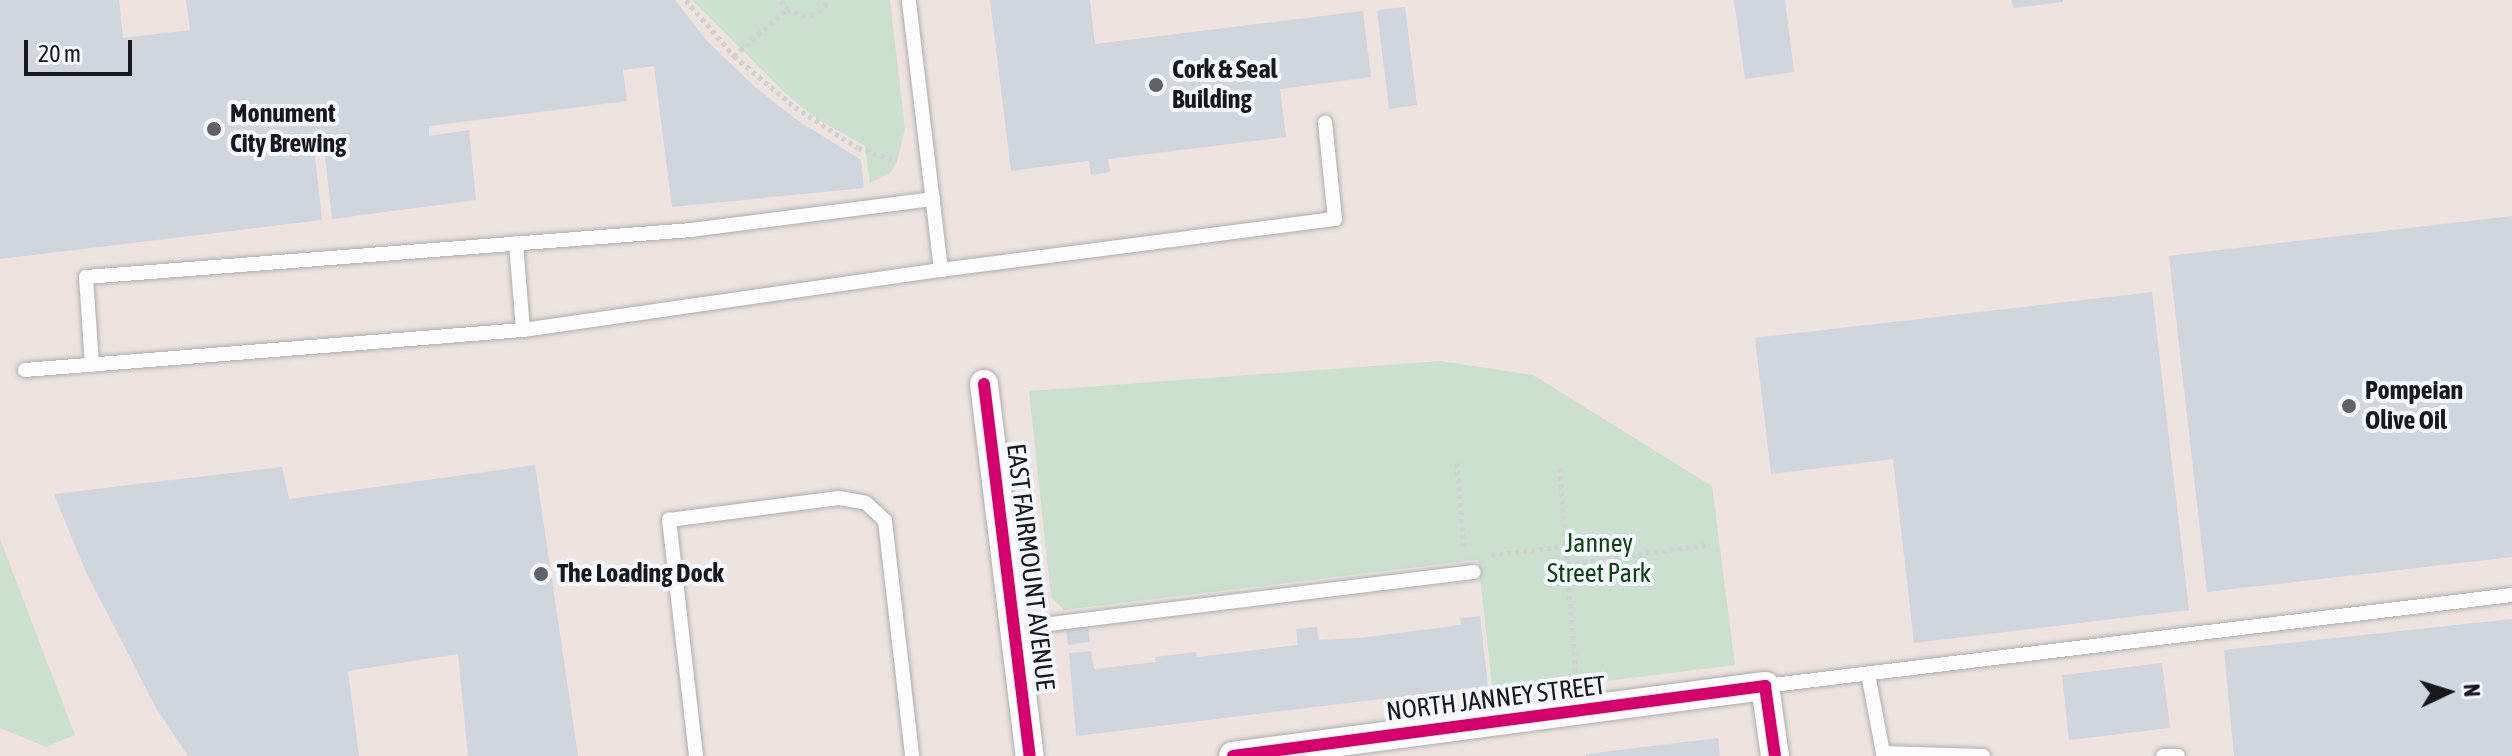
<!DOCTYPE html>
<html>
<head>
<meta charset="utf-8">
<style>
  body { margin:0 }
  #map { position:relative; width:2512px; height:756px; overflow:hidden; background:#e8ecf0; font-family:"Asap Condensed",sans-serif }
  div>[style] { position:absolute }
  .industrial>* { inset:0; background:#eee3de }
  .green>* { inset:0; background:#cce0d0 }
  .building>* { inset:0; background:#d0d6de }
  .path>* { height:5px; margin-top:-2.5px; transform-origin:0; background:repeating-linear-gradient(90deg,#d0d1d2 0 4px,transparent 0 8px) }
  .roads { filter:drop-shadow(0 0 2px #acaeb2) drop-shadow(0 0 2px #acaeb2) }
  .lane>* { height:14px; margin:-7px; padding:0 7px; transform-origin:7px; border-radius:7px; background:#fcfcfd }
  .street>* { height:28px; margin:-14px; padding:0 14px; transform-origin:14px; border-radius:14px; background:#fcfcfd }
  .cycleway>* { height:12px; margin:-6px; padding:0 6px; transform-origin:6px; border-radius:6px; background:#d6006c }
  .dots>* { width:22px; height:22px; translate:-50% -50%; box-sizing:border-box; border:4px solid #f4f8fe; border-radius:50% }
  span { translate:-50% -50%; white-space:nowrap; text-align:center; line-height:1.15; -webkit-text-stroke:8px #f4f8fe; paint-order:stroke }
  .poi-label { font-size:26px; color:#16181c; font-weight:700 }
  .left { translate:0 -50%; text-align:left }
  .park-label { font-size:26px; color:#104211 }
  .street-label { font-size:26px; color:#16181c }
  .north { position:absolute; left:2408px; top:652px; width:80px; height:80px; -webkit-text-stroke:6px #f4f8fe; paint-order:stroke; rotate:86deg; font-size:22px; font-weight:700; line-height:32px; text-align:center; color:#16181c }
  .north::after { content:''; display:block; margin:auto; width:28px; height:36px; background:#16181c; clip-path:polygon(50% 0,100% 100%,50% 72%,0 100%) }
  .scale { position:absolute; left:24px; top:40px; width:108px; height:36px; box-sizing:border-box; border:4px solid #16181c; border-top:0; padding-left:10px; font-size:24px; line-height:28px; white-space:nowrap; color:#16181c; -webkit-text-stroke:6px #f4f8fe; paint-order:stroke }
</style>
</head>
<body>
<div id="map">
  <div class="industrial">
    <i style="clip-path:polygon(evenodd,0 0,2512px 0,2512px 756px,0 756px,0 0,1440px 361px,1532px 375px,1712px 486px,1493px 695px,1478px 560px,1064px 609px,1029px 391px,1440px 361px)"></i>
  </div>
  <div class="green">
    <i style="clip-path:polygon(692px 0,890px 0,905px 129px,897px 162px,890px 173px,870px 183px,865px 146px,817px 119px,785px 93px)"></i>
    <i style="clip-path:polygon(1440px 361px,1533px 375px,1712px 486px,1735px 665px,1493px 695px,1478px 560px,1064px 610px,1051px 597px,1029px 391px)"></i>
    <i style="clip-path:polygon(0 539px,75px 735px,46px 747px,0 728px)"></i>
  </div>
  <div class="building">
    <i style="clip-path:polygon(0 0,119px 0,123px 38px,190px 30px,186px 0,675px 0,706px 40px,755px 87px,797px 120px,861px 160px,864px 188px,672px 207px,654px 66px,623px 70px,627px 101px,429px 126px,429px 136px,469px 130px,476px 200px,332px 219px,323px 138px,313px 140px,322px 220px,0 259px)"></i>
    <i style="clip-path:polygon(990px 0,1090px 0,1095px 44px,1363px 11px,1371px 77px,1280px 89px,1286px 137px,1108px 159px,1110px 172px,1091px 175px,1089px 161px,1011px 171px)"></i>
    <i style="clip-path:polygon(1734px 0,1785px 0,1794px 72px,1745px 79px)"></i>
    <i style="clip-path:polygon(2012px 0,2063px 0,2063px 2px,2013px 8px)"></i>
    <i style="clip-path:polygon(1405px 7px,1417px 105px,1389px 109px,1377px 10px)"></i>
    <i style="clip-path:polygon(2512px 216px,2512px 557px,2207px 592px,2169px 256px)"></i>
    <i style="clip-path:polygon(2152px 292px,2189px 610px,1914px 643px,1893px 459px,1771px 474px,1755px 338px)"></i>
    <i style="clip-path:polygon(535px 465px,578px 756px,468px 756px,458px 654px,348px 671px,359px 756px,188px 756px,156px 708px,85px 570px,54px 494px,282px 467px,289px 499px)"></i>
    <i style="clip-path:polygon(1480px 616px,1488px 686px,1076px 736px,1069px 653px,1091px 651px,1094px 669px,1156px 662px,1155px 657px,1196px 652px,1197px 657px,1298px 645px,1296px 629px,1317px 627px,1319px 640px,1359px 638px,1461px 625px,1460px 618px)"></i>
    <i style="clip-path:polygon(2512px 619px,2512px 756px,2234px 756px,2224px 650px)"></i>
    <i style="clip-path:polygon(1088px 626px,1090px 642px,1068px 645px,1066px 629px)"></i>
    <i style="clip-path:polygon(2162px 663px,2170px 728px,2069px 740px,2062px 675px)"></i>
    <i style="clip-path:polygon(1718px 738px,1720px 756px,1586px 756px,1586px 754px)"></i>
  </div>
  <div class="path">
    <i style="left:686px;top:0;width:74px;rotate:49.4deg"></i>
    <i style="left:734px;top:56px;width:80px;rotate:39.9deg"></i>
    <i style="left:795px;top:107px;width:75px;rotate:33.1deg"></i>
    <i style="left:858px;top:148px;width:36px;rotate:18deg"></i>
    <i style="left:781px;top:0;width:11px;rotate:56deg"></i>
    <i style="left:787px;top:9px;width:17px;rotate:25deg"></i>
    <i style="left:802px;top:16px;width:17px;rotate:-13deg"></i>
    <i style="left:819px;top:12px;width:16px;rotate:-50deg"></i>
    <i style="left:734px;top:56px;width:71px;rotate:-41.6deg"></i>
    <i style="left:1457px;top:463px;width:87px;rotate:85.4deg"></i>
    <i style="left:1560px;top:468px;width:213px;rotate:85.7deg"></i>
    <i style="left:1491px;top:555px;width:75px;rotate:-6.9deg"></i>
    <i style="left:1567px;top:564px;width:140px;rotate:-7.8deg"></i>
  </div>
  <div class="roads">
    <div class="lane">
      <i style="left:516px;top:243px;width:87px;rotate:85.4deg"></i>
      <i style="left:941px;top:270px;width:397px;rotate:-7.4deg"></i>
      <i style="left:1335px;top:219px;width:97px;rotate:-95.9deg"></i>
      <i style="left:92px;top:365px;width:88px;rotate:-93.9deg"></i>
      <i style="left:86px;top:277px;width:607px;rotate:-4.44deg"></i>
      <i style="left:691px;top:230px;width:244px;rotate:-7.3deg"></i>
      <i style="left:25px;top:370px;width:500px;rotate:-4.6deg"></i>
      <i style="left:523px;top:330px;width:422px;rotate:-8.2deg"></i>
      <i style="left:941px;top:270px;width:272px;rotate:-96.8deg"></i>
      <i style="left:1017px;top:628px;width:460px;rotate:-7deg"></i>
      <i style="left:1868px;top:674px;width:80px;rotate:79.2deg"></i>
      <i style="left:1883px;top:753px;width:100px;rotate:1.7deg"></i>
      <i style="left:1765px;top:686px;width:753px;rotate:-6.95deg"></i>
      <i style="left:696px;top:756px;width:238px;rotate:-96.5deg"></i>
      <i style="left:669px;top:520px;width:171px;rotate:-7.4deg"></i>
      <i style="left:839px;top:498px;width:27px;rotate:10deg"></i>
      <i style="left:866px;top:503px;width:26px;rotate:43deg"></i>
      <i style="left:885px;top:521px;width:237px;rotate:83.4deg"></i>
      <i style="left:2163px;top:756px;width:15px"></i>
    </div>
    <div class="street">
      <i style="left:984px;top:384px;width:375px;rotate:83deg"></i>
      <i style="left:1233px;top:756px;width:537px;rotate:-7.5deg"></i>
      <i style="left:1765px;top:686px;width:71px;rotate:81.9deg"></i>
    </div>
  </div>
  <div class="cycleway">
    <i style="left:984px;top:384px;width:375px;rotate:83deg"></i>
    <i style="left:1233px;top:756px;width:537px;rotate:-7.5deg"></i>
    <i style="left:1765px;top:686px;width:71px;rotate:81.9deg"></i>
  </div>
  <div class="dots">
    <i style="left:1156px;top:85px;background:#606266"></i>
    <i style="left:214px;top:129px;background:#606266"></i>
    <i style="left:2349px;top:406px;background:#606266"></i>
    <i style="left:541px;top:574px;background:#606266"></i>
  </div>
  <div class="poi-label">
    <span class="left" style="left:1172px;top:85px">Cork &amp; Seal<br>Building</span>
    <span class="left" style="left:230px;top:129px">Monument<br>City Brewing</span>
    <span class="left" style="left:2365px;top:406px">Pompeian<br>Olive Oil</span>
    <span class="left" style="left:557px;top:574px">The Loading Dock</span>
  </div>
  <div class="park-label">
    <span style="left:1599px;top:559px">Janney<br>Street Park</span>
  </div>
  <div class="street-label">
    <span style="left:1030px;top:567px;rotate:83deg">EAST FAIRMOUNT AVENUE</span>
    <span style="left:1496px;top:699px;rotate:-7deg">NORTH JANNEY STREET</span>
  </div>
  <div class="north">N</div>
  <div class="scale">20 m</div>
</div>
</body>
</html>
